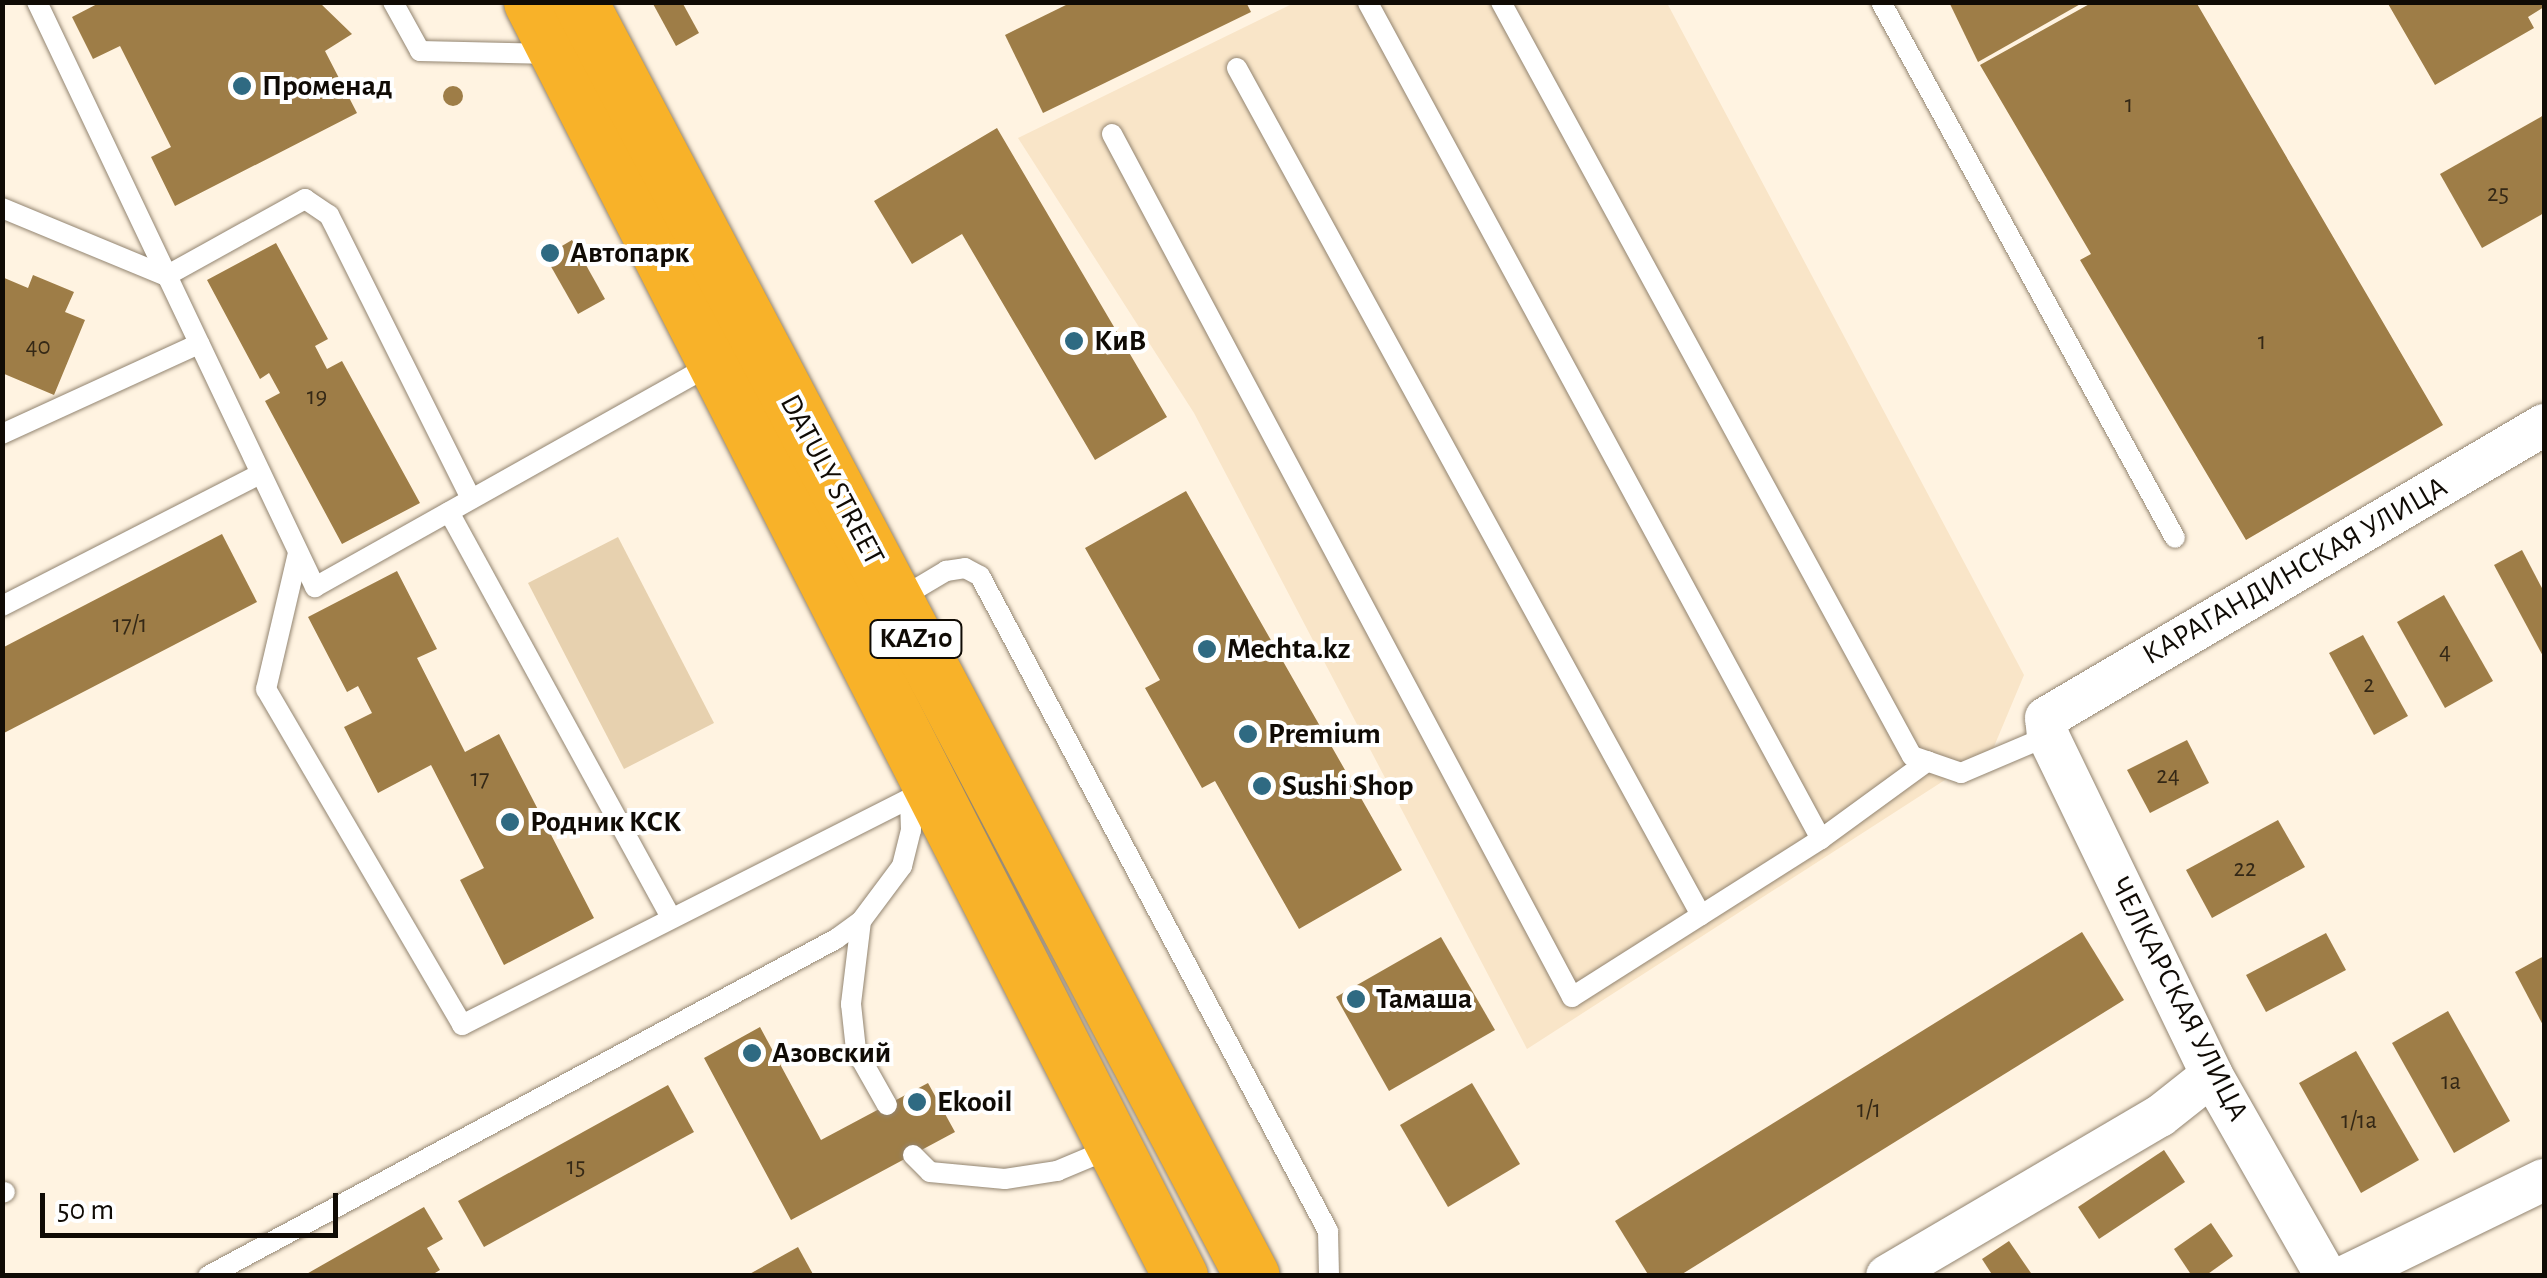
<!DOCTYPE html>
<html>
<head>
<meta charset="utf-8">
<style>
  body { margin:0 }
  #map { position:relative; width:2547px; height:1278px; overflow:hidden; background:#fff3e1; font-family:"Alegreya Sans",sans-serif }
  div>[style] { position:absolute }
  .built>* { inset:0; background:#f9e5c8 }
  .green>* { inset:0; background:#e7d1af }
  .building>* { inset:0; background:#9e7d47 }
  .round { border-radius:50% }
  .roads { filter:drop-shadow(0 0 2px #938571) drop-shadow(0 0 2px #938571) }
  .lane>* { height:20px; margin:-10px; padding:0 10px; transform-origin:10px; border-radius:10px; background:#fff }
  .street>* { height:42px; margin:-21px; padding:0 21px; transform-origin:21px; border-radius:21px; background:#fff }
  .highway>* { height:55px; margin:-27.5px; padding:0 27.5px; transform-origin:27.5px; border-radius:27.5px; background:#f8b229 }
  .dots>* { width:28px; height:28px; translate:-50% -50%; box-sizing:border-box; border:5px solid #fff; border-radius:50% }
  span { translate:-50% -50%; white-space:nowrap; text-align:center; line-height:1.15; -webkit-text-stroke:8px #fff; paint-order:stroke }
  .number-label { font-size:25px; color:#342816 }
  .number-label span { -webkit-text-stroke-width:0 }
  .shield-label span { padding:2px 8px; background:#fff; border:2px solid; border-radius:8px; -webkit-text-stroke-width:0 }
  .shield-label { font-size:28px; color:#100b05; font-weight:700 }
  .poi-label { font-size:30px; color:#100b05; font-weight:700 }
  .left { translate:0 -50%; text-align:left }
  .street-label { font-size:30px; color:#100b05 }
  .frame { position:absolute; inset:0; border:5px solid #100b05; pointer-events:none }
  .scale { position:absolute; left:40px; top:1193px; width:298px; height:45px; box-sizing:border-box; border:5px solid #100b05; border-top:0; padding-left:12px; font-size:30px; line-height:35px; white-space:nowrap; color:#100b05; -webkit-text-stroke:8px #fff; paint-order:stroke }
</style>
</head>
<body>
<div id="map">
  <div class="built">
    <i style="clip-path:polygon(1294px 3px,1667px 3px,2024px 675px,1993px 749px,1527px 1049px,1194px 413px,1018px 138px)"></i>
  </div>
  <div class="green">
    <i style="clip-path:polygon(618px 537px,714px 723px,624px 769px,528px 583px)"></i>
  </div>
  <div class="building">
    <i style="clip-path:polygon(101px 2px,319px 2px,352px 34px,325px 51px,357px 113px,175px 206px,151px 157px,171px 147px,120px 46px,93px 59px,72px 17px)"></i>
    <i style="clip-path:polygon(652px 2px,682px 2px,699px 33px,676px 46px)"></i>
    <i style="clip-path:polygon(1072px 2px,1246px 2px,1251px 12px,1043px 113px,1005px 35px)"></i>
    <i style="clip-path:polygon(1949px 2px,2084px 2px,1978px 62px)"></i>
    <i style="clip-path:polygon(2093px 2px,2196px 2px,2443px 425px,2246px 540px,2080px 260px,2091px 254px,1980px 65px)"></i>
    <i style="clip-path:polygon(2387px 2px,2544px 2px,2544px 7px,2528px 17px,2534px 28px,2435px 85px)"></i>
    <i class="round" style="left:443px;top:86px;width:20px;height:20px"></i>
    <i style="clip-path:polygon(2544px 115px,2544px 213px,2482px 248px,2440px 174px)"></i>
    <i style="clip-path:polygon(997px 128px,1167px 417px,1095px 460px,962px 234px,912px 264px,874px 201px)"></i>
    <i style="clip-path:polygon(572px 240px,605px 299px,578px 314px,545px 256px)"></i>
    <i style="clip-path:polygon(276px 243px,328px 339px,315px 346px,327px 369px,342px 361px,420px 503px,342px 544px,265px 401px,280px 393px,269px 373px,260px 379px,207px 280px)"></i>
    <i style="clip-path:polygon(33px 275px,74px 292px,65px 312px,85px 320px,54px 395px,2px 373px,2px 277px,28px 288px)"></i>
    <i style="clip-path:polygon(1186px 491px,1402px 870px,1299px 929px,1215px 781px,1202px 788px,1145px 688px,1160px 680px,1085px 548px)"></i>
    <i style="clip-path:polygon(222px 534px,257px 602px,2px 734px,2px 648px)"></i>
    <i style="clip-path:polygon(2522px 550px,2544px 592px,2544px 658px,2494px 565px)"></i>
    <i style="clip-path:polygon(397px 571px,437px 649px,417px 658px,465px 752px,499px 734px,594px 918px,504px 965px,460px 880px,484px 868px,431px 765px,378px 793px,344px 727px,372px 713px,358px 686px,347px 692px,308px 617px)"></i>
    <i style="clip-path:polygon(2444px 595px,2493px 681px,2445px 708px,2397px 622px)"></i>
    <i style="clip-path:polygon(2363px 635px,2408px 716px,2374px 735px,2329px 653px)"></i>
    <i style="clip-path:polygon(2187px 740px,2209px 783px,2150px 813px,2127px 770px)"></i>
    <i style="clip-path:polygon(2278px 820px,2305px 867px,2212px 918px,2186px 870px)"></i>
    <i style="clip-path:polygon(2082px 932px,2124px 1000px,1679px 1276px,1649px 1276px,1615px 1221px)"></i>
    <i style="clip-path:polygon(2326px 933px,2346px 970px,2266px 1012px,2246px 975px)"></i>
    <i style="clip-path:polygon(1441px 937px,1495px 1030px,1389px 1091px,1336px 997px)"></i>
    <i style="clip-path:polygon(2544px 956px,2544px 1027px,2515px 972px)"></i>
    <i style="clip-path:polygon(2448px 1011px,2510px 1121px,2454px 1153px,2392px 1043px)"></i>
    <i style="clip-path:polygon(760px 1027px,821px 1140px,928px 1083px,955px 1132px,791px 1220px,704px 1058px)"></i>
    <i style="clip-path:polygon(2356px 1051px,2419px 1160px,2361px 1193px,2299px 1083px)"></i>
    <i style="clip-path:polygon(1472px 1083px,1520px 1164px,1448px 1207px,1400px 1125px)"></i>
    <i style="clip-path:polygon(668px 1085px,694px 1132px,484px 1247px,458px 1201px)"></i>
    <i style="clip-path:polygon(2164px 1150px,2185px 1182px,2099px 1239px,2078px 1207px)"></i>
    <i style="clip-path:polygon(424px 1207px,443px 1239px,427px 1248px,440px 1270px,430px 1276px,303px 1276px)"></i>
    <i style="clip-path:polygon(2211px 1223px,2233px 1256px,2205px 1276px,2192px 1276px,2174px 1249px)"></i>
    <i style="clip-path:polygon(2009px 1241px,2033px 1276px,1993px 1276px,1982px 1259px)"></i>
    <i style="clip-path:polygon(798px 1247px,814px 1276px,746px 1276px)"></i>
  </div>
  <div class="roads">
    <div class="lane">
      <i style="left:37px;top:2px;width:648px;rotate:64.58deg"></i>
      <i style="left:315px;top:587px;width:453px;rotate:-29.3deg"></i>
      <i style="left:393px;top:2px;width:56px;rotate:61.1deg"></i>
      <i style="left:420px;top:51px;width:132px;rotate:1.3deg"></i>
      <i style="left:1501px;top:2px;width:859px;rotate:61.41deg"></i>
      <i style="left:1912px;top:756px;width:52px;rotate:19.1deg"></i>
      <i style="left:1961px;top:773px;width:95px;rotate:-23deg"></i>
      <i style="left:1881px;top:2px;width:611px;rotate:61.25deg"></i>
      <i style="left:1368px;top:3px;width:951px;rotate:61.55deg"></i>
      <i style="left:1821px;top:839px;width:132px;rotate:-36.1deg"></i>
      <i style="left:1237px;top:68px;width:966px;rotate:61.29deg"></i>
      <i style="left:1112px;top:134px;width:978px;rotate:61.94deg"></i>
      <i style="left:1572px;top:997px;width:295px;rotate:-32.4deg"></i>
      <i style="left:2px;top:208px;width:178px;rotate:22.5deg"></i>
      <i style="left:166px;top:276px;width:159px;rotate:-29deg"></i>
      <i style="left:305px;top:199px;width:29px;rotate:34deg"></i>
      <i style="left:329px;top:215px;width:317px;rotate:63.4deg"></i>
      <i style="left:2px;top:434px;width:217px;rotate:-24.6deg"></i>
      <i style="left:449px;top:512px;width:460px;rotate:61.3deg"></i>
      <i style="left:298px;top:553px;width:140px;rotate:103.2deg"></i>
      <i style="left:266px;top:689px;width:389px;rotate:59.7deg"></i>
      <i style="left:462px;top:1025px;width:525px;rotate:-26.86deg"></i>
      <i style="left:899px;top:599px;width:55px;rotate:-30.8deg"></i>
      <i style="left:946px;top:571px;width:19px;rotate:-9deg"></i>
      <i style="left:965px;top:568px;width:17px;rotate:28deg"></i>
      <i style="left:980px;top:576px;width:742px;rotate:62.02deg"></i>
      <i style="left:1328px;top:1231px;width:45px;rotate:88.7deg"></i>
      <i style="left:2px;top:606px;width:290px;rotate:-27.1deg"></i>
      <i style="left:861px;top:921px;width:84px;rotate:96.9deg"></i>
      <i style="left:851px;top:1004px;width:46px;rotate:83.8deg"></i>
      <i style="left:856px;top:1050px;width:63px;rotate:60.6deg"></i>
      <i style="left:913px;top:1155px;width:24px;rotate:45deg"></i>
      <i style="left:930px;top:1172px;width:75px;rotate:5.3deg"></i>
      <i style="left:1005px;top:1179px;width:53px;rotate:-8.7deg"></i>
      <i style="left:1057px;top:1171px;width:60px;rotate:-22.7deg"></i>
      <i style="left:2px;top:1193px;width:3px;rotate:-18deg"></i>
      <i style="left:208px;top:1276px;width:713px;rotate:-28.22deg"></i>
      <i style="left:836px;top:939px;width:31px;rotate:-36deg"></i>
      <i style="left:861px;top:921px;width:69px;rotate:-53.3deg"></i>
      <i style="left:902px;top:866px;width:37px;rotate:-76deg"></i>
      <i style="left:911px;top:830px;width:32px;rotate:-92deg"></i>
    </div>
    <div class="street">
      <i style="left:1887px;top:1276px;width:316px;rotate:-30.4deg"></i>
      <i style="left:2160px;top:1116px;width:66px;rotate:-38.3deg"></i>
      <i style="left:2326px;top:1276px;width:231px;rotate:-119.6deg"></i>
      <i style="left:2212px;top:1075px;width:377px;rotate:-115.8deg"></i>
      <i style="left:2048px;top:736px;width:18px;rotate:-96deg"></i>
      <i style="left:2046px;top:718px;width:578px;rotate:-30.47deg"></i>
      <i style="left:2346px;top:1276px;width:220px;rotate:-25.9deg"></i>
    </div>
    <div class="highway">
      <i style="left:531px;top:2px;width:1430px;rotate:63deg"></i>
      <i style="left:580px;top:2px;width:1440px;rotate:62.19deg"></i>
    </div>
  </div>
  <div class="dots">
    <i style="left:242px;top:86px;background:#2f6a82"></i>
    <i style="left:550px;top:253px;background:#2f6a82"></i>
    <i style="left:1074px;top:341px;background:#2f6a82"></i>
    <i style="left:1207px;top:649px;background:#2f6a82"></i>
    <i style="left:1248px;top:734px;background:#2f6a82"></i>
    <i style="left:1262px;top:786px;background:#2f6a82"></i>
    <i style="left:510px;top:822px;background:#2f6a82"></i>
    <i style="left:1356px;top:999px;background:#2f6a82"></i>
    <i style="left:752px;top:1053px;background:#2f6a82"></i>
    <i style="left:917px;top:1102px;background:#2f6a82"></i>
  </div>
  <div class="number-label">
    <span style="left:2129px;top:105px">1</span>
    <span style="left:2498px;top:194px">25</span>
    <span style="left:2262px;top:342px">1</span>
    <span style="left:38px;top:347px">40</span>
    <span style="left:317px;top:397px">19</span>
    <span style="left:130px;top:625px">17/1</span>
    <span style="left:2445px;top:652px">4</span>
    <span style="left:2369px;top:685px">2</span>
    <span style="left:2168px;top:776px">24</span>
    <span style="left:480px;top:779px">17</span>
    <span style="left:2245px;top:869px">22</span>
    <span style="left:2451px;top:1082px">1а</span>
    <span style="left:1869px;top:1110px">1/1</span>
    <span style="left:2359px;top:1121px">1/1а</span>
    <span style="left:576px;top:1167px">15</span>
  </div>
  <div class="shield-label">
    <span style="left:916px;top:639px">KAZ10</span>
  </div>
  <div class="poi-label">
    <span class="left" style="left:262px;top:86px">Променад</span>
    <span class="left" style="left:570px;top:253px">Автопарк</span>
    <span class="left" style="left:1094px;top:341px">КиВ</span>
    <span class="left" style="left:1227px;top:649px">Mechta.kz</span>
    <span class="left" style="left:1268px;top:734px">Premium</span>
    <span class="left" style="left:1282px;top:786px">Sushi Shop</span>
    <span class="left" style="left:530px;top:822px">Родник КСК</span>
    <span class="left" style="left:1376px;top:999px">Тамаша</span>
    <span class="left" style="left:772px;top:1053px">Азовский</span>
    <span class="left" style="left:937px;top:1102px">Ekooil</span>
  </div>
  <div class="street-label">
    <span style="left:832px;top:480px;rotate:62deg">DATULY STREET</span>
    <span style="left:2295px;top:571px;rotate:-30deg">КАРАГАНДИНСКАЯ УЛИЦА</span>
    <span style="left:2179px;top:999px;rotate:63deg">ЧЕЛКАРСКАЯ УЛИЦА</span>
  </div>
  <div class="frame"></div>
  <div class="scale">50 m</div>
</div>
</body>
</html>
